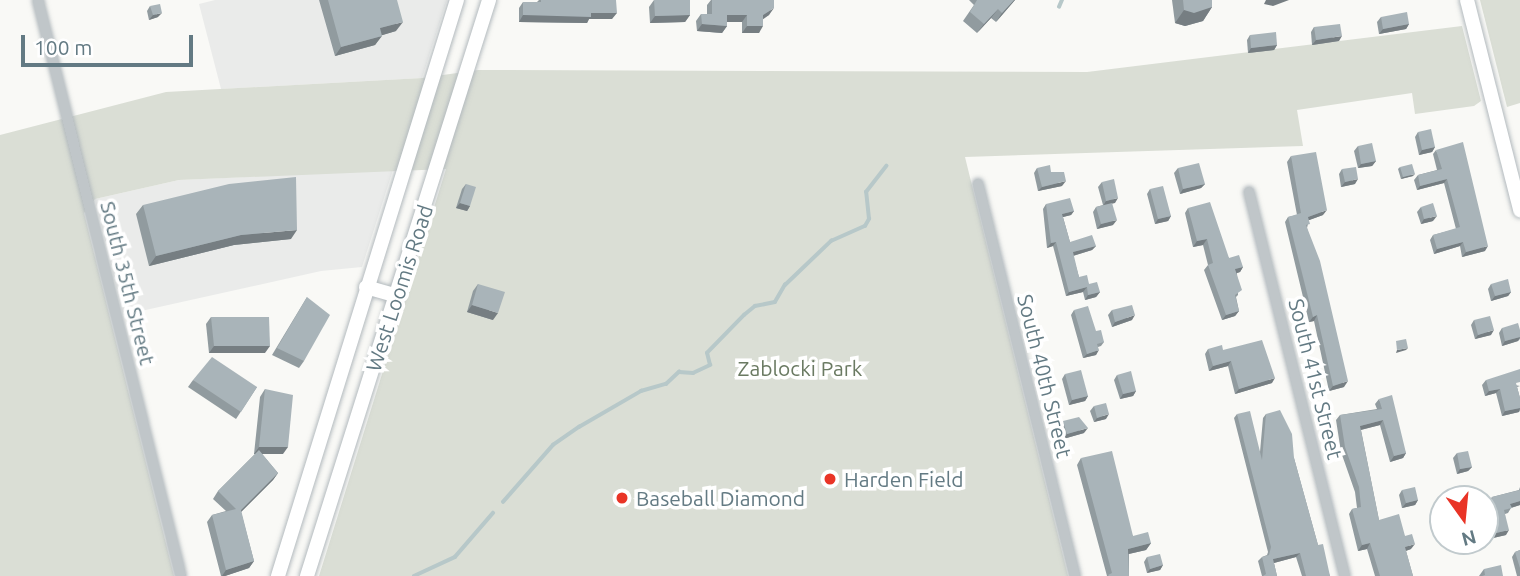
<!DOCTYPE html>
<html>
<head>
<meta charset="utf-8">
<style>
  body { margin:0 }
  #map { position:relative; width:1520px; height:576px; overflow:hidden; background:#f9f9f6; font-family:Ubuntu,sans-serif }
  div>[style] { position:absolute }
  .built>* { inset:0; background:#eaebea }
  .green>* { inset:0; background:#daded5 }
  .stream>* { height:3.5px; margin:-1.75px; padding:0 1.75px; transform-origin:1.75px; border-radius:1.75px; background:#b7c8c9 }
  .roads { filter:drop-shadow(0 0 2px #b3babe) drop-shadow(0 0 2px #b3babe) }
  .minor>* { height:10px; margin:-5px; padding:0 5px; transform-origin:5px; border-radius:5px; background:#c0c6c9 }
  .major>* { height:14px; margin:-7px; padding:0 7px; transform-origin:7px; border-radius:7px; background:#fff }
  .wall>* { inset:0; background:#919b9f }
  .shaded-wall>* { inset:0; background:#767e82 }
  .building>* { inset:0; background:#a9b4b9 }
  .dots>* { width:19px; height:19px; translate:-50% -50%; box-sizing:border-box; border:4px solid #fff; border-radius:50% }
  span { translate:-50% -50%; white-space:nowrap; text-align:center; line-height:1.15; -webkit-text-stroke:7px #fff; paint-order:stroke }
  .street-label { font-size:21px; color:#637a83 }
  .park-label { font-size:21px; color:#6a7a62 }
  .poi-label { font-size:21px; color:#637a83 }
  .left { translate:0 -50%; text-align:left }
  .north { position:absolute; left:1429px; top:485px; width:70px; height:70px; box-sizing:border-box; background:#fff; border:2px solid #c1cacd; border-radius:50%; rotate:165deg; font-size:19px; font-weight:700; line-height:28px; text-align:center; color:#637a83 }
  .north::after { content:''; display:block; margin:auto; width:24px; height:32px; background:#e93426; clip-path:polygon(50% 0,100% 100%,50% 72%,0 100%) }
  .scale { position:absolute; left:21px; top:35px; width:172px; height:32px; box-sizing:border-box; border:4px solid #637a83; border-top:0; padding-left:9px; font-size:21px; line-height:24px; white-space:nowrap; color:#637a83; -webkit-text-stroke:5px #fff; paint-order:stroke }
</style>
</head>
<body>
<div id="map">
  <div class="built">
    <i style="clip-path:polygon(215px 0,447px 0,422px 78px,221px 89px,199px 4px)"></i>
    <i style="clip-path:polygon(393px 170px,362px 267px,321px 271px,123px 315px,95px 199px,179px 180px)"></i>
  </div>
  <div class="green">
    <i style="clip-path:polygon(1480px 0,1520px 0,1520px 103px,1507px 107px)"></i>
    <i style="clip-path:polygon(1462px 26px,1481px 101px,1474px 106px,1415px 114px,1412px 93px,1297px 110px,1303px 146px,965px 157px,1068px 576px,319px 576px,446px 169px,179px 180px,95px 199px,84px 213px,174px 576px,0 576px,0 135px,166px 92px,422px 78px,478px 70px,1087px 72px)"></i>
  </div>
  <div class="stream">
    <i style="left:1059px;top:7px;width:8px;rotate:-67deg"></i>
    <i style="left:503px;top:502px;width:76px;rotate:-48.7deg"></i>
    <i style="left:553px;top:445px;width:32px;rotate:-35deg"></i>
    <i style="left:579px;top:427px;width:72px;rotate:-30.1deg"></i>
    <i style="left:641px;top:391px;width:26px;rotate:-16deg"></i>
    <i style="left:666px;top:384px;width:18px;rotate:-43deg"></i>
    <i style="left:679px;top:372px;width:14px;rotate:4deg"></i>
    <i style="left:693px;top:373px;width:19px;rotate:-25deg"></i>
    <i style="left:710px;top:365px;width:12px;rotate:-104deg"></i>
    <i style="left:707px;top:353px;width:53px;rotate:-45.8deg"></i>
    <i style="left:744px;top:315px;width:14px;rotate:-39deg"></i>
    <i style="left:755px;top:306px;width:20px;rotate:-11deg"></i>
    <i style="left:775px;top:302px;width:20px;rotate:-60deg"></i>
    <i style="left:785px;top:285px;width:64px;rotate:-43.7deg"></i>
    <i style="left:831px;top:241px;width:37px;rotate:-24deg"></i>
    <i style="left:865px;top:226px;width:8px;rotate:-60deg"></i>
    <i style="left:869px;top:219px;width:27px;rotate:-96deg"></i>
    <i style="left:866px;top:192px;width:33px;rotate:-52deg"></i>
    <i style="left:414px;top:576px;width:45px;rotate:-24.9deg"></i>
    <i style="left:455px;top:557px;width:58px;rotate:-49.2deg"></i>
  </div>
  <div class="roads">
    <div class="minor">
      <i style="left:38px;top:0;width:593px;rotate:76.06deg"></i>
      <i style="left:978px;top:184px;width:404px;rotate:76.1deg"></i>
      <i style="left:1249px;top:192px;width:396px;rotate:76deg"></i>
    </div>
    <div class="major">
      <i style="left:1467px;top:0;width:217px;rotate:75.8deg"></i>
      <i style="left:366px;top:287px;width:32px;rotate:16deg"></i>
      <i style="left:278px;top:576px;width:603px;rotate:-72.74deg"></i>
      <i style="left:307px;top:576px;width:604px;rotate:-72.46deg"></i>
    </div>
  </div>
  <div class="wall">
    <i style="clip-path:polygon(319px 0,397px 0,396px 31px,382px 35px,375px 45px,335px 56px)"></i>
    <i style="clip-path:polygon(539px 0,616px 0,612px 19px,589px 19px,587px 23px,519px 22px,519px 8px,523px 2px,537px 2px)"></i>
    <i style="clip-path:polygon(654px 0,690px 15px,685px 22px,650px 23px,649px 7px)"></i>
    <i style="clip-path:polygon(711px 0,774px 0,769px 15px,763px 18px,759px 33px,742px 33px,742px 22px,727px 22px,727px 26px,722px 33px,697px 31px,696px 21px,701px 14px,707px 14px,707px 5px)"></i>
    <i style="clip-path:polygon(969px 0,1015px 0,996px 22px,991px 18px,977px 33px,963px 21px,974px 5px)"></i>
    <i style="clip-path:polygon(1172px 0,1212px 0,1212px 7px,1203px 21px,1185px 26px,1175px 23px)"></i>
    <i style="clip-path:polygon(150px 6px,158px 17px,149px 20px,147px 11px)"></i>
    <i style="clip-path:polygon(1381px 17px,1409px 24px,1406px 29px,1379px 34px,1377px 22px)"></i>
    <i style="clip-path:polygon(1314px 27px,1339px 41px,1312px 45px,1311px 32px)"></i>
    <i style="clip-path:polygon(1250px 35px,1277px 45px,1274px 50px,1248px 53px,1247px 40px)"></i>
    <i style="clip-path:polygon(1418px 132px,1435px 147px,1432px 152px,1419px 155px,1415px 137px)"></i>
    <i style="clip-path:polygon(1358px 146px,1376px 161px,1372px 166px,1358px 168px,1354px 151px)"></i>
    <i style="clip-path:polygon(1436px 150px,1485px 251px,1462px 257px,1460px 246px,1434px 254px,1430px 240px,1433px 235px,1456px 229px,1444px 183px,1417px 190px,1414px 180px,1418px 175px,1437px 170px,1433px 154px)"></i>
    <i style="clip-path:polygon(1291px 156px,1323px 215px,1309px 220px,1307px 228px,1344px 387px,1329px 391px,1314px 321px,1309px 322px,1285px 222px,1288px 217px,1297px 215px,1287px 162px)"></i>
    <i style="clip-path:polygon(1400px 167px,1413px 176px,1401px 179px,1398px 169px)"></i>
    <i style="clip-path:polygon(1037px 168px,1062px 186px,1038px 191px,1034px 173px)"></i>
    <i style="clip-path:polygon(1178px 168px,1205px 184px,1201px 188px,1180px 194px,1174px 173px)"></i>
    <i style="clip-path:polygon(1342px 169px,1355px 184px,1341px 187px,1339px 174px)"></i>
    <i style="clip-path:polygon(1102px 182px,1115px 203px,1112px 203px,1113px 225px,1097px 229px,1093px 212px,1096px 207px,1103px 205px,1098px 187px)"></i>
    <i style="clip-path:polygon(466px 184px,470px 206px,467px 211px,456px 208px,462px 189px)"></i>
    <i style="clip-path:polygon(1150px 189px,1171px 216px,1168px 221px,1155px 224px,1147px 194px)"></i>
    <i style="clip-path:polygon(1046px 204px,1074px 211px,1071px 215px,1063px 217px,1070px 242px,1096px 246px,1092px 250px,1073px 256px,1079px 277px,1100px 292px,1096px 297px,1085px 300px,1083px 292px,1066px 296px,1053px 246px,1047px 248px,1043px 209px)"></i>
    <i style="clip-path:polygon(143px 205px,291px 239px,234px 245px,149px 266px,136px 214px)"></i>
    <i style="clip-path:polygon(1421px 207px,1433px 221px,1421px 224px,1417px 212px)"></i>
    <i style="clip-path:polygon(1188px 208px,1229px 258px,1243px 267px,1240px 272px,1237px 273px,1238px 295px,1236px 297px,1239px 311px,1235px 316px,1222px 320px,1204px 270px,1208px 265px,1203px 245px,1193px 247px,1185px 213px)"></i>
    <i style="clip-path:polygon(478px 284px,493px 320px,467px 312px,473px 291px)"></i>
    <i style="clip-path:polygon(1491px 284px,1511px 292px,1508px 296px,1491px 301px,1488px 289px)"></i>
    <i style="clip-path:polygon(307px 297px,304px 361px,299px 368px,272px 355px)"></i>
    <i style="clip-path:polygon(1074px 310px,1104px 342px,1101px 346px,1098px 347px,1096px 355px,1083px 358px,1071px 315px)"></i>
    <i style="clip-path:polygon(1112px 310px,1132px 320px,1112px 327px,1108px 315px)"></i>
    <i style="clip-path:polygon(211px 317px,265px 353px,209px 353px,206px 324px)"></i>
    <i style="clip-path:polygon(1474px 320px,1491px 335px,1475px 339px,1471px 325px)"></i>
    <i style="clip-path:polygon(1502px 328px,1520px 330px,1520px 339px,1518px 341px,1502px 346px,1499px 333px)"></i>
    <i style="clip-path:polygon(1208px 349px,1223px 350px,1272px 383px,1235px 394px,1228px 366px,1209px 371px,1205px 354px)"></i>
    <i style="clip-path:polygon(1065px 374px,1088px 396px,1085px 401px,1069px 405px,1062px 379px)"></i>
    <i style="clip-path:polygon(1117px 375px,1136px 391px,1133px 396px,1120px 399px,1114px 380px)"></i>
    <i style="clip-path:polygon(193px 380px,257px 387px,236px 419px,188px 387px)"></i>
    <i style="clip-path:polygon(1486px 380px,1520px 386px,1517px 387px,1520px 398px,1520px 410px,1519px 412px,1502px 416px,1496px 393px,1485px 396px,1482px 385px)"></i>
    <i style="clip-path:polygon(265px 389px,283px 454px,262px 454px,278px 473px,273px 480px,241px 512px,254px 561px,249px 568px,225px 576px,221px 576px,207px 522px,212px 515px,226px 511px,213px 499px,218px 491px,255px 454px,254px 454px,260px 397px)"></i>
    <i style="clip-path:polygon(1379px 399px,1406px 453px,1403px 458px,1390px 462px,1380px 425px,1361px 430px,1379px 520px,1405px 536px,1411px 549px,1406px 551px,1413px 576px,1375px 576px,1367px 549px,1358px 551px,1349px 514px,1352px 509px,1357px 508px,1355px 492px,1341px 452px,1336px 420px,1340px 415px,1377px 409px,1375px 404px)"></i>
    <i style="clip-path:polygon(1094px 406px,1106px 419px,1094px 422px,1090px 411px)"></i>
    <i style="clip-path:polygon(1237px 414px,1260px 452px,1263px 418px,1266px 414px,1294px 458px,1318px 545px,1330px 576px,1302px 576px,1296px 557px,1274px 563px,1277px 576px,1262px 576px,1258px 561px,1262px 557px,1267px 555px,1268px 552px,1234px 418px)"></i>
    <i style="clip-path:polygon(1063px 421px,1084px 433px,1063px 439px,1060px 426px)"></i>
    <i style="clip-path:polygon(1457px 453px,1472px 467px,1468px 471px,1457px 474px,1453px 458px)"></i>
    <i style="clip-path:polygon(1081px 458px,1133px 536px,1151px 543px,1146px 550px,1129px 554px,1129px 576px,1107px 576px,1077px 465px)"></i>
    <i style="clip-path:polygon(1520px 487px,1520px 505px,1511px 508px,1508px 513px,1505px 514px,1506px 535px,1493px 538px,1488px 502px,1492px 497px,1519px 490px)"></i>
    <i style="clip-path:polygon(1402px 490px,1418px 500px,1415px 505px,1402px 508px,1399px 495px)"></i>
    <i style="clip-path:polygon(1520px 550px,1520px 576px,1517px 576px,1512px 557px,1515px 552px)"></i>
    <i style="clip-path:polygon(1147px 557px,1163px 565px,1160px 570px,1147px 573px,1144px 562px)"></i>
    <i style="clip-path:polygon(1484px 569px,1503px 576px,1479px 576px)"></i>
  </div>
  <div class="shaded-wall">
    <i style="clip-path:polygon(1014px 0,1015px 0,996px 22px,1002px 13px)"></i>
    <i style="clip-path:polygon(1266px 0,1289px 0,1273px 6px,1264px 4px)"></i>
    <i style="clip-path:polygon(1212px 7px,1203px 21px,1185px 26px,1175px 23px,1184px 10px)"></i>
    <i style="clip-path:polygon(774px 8px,769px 15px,759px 22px,763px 15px)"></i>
    <i style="clip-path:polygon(998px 9px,991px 18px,977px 33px,984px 24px)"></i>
    <i style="clip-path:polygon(162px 13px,158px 17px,149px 20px,153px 15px)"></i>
    <i style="clip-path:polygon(591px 13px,617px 13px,612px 19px,589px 19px,587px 23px,519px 22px,523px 15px)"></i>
    <i style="clip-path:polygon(690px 15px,685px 22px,650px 23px,655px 16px)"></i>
    <i style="clip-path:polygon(727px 15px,747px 15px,742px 22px,722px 22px)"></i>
    <i style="clip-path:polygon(403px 22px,396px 31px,373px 38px,380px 28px)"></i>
    <i style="clip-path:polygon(702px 24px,727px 26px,722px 33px,697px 31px)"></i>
    <i style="clip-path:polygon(1409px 24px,1406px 29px,1379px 34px,1383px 29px)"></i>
    <i style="clip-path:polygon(747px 26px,763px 26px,759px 33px,742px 33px)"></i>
    <i style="clip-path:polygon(382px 36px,375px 45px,335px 56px,341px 47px)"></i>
    <i style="clip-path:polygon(1342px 36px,1339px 41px,1312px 45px,1316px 40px)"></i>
    <i style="clip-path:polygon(1277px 45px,1274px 50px,1248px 53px,1251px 48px)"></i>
    <i style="clip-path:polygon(1435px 147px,1432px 152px,1419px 155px,1422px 150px)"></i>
    <i style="clip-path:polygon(1376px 161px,1372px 166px,1358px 168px,1361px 164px)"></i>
    <i style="clip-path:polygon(1415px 174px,1413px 176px,1401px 179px,1403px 177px)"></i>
    <i style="clip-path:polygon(1358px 179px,1355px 184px,1341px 187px,1345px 182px)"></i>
    <i style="clip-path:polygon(1447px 179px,1444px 183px,1417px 190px,1420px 186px)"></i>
    <i style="clip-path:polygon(1066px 181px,1062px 186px,1038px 191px,1042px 187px)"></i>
    <i style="clip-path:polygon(1205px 184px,1201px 188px,1180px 194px,1183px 189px)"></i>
    <i style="clip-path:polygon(1118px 198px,1115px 203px,1103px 206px,1106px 201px)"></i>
    <i style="clip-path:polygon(460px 203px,470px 206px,467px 211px,456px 208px)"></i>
    <i style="clip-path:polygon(1327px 210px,1323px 215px,1304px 222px,1308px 217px)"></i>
    <i style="clip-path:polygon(1074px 211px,1071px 215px,1059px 218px,1062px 214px)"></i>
    <i style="clip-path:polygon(1171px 216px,1168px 221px,1155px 224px,1158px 219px)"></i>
    <i style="clip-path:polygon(1437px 216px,1433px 221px,1421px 224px,1424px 219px)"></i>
    <i style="clip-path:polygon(1117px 220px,1113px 225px,1097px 229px,1101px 224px)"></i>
    <i style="clip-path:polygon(297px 230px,291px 239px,234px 245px,149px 266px,156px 256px,241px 235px)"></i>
    <i style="clip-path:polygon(1207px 239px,1203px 245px,1193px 247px,1197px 241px)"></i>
    <i style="clip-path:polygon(1056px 242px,1053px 246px,1047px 248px,1051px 243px)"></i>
    <i style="clip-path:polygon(1463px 242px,1460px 246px,1434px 254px,1437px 249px)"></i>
    <i style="clip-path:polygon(1096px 246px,1092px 250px,1069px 257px,1073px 252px)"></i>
    <i style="clip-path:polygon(1488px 246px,1485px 251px,1462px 257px,1466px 252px)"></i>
    <i style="clip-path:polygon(1243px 267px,1240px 272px,1231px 275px,1235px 269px)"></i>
    <i style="clip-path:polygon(1087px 287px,1083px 292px,1066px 296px,1069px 292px)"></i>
    <i style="clip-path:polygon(1100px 292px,1096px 297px,1085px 300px,1088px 295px)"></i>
    <i style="clip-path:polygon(1511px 292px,1508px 296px,1491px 301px,1495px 296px)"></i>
    <i style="clip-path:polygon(472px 305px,498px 313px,493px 320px,467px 312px)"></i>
    <i style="clip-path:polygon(1239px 311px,1235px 316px,1222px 320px,1226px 315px)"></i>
    <i style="clip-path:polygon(1135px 315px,1132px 320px,1112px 327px,1115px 322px)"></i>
    <i style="clip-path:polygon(1317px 315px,1314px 321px,1309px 322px,1313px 317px)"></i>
    <i style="clip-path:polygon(1494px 330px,1491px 335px,1475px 339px,1478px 335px)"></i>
    <i style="clip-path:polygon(1520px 337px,1518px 341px,1502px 346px,1505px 341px)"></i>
    <i style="clip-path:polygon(214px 346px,270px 346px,265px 353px,209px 353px)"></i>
    <i style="clip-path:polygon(1408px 348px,1406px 350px,1396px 353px,1397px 350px)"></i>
    <i style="clip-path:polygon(1099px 350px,1096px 355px,1083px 358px,1087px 354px)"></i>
    <i style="clip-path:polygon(1231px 361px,1228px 366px,1209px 371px,1213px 366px)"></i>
    <i style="clip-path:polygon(1275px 378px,1272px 383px,1235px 394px,1239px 389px)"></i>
    <i style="clip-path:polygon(1348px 381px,1344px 387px,1329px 391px,1333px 386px)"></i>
    <i style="clip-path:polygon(1500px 389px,1496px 393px,1485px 396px,1489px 391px)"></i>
    <i style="clip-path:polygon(1136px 391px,1133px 396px,1120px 399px,1123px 394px)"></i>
    <i style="clip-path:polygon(1088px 396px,1085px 401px,1069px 405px,1072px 400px)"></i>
    <i style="clip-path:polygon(1520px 408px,1519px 412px,1502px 416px,1505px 411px)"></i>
    <i style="clip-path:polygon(1109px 414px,1106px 419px,1094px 422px,1097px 418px)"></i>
    <i style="clip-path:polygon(1383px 420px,1380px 425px,1356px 431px,1360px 426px)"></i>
    <i style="clip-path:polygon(1088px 428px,1084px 433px,1063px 439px,1067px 434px)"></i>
    <i style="clip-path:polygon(259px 447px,288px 447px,283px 454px,254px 454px)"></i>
    <i style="clip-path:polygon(1406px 453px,1403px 458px,1390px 462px,1394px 456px)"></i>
    <i style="clip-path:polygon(1472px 467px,1468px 471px,1457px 474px,1460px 469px)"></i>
    <i style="clip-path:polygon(278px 473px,273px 480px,236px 517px,241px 510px)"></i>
    <i style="clip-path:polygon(1418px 500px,1415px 505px,1402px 508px,1406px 503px)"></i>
    <i style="clip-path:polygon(1520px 501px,1520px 505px,1507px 509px,1510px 504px)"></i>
    <i style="clip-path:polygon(1509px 530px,1506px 535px,1493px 538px,1496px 533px)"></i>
    <i style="clip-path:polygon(1151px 543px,1146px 550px,1124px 555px,1128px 549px)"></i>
    <i style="clip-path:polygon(1370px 543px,1367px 549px,1358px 551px,1362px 545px)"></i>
    <i style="clip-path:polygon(1415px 544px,1411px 549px,1402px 552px,1405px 547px)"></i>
    <i style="clip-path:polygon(1300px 553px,1296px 557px,1270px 564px,1273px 559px)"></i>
    <i style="clip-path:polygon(254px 561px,249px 568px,225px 576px,222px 576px,226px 570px)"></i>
    <i style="clip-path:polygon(1163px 565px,1160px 570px,1147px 573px,1150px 569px)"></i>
  </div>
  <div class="building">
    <i style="clip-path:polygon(328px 0,397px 0,403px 22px,380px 28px,382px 36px,341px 47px)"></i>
    <i style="clip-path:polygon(541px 0,616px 0,617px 13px,591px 13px,591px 17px,523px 15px,523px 2px,541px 2px)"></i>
    <i style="clip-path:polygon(654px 0,690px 0,690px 15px,655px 16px)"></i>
    <i style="clip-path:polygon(712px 0,774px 0,774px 8px,763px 15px,763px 26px,747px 26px,747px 15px,727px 15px,727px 26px,702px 24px,701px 14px,712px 14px)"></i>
    <i style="clip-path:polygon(977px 0,1014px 0,1002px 13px,998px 9px,984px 24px,970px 12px)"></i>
    <i style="clip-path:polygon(1183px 0,1212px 0,1212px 7px,1194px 13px,1184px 10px)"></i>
    <i style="clip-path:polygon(160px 4px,162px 13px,153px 15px,150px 6px)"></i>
    <i style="clip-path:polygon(1407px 12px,1409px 24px,1383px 29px,1381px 17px)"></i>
    <i style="clip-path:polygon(1340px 24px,1342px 36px,1316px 40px,1314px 27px)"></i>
    <i style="clip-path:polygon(1276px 32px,1277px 45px,1251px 48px,1250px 35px)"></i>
    <i style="clip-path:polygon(1431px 129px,1435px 147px,1422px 150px,1418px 132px)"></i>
    <i style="clip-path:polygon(1463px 142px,1488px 246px,1466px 252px,1463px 242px,1437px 249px,1433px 235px,1460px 227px,1447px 179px,1420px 186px,1418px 175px,1442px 169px,1436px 150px)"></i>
    <i style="clip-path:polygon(1372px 143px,1376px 161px,1361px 164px,1358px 146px)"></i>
    <i style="clip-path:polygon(1316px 152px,1327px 210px,1308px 217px,1310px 224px,1306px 225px,1320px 261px,1348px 381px,1333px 386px,1317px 315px,1313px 317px,1288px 217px,1301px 213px,1291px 156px)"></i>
    <i style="clip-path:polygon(1199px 163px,1205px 184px,1183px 189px,1178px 168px)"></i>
    <i style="clip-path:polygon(1412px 164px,1415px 174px,1403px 177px,1400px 167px)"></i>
    <i style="clip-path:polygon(1050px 165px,1051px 172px,1064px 172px,1066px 181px,1042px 187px,1037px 168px)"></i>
    <i style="clip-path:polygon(1356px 167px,1358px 179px,1345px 182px,1342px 169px)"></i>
    <i style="clip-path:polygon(296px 177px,297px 230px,241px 235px,156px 256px,143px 205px,229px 184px)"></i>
    <i style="clip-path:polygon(1114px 179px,1118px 198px,1106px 201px,1102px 182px)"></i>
    <i style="clip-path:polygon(466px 184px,476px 187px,470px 206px,460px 203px)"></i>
    <i style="clip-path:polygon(1163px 186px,1171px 216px,1158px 219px,1150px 189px)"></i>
    <i style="clip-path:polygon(1070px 198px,1074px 211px,1062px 214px,1070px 242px,1092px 235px,1096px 246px,1073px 252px,1079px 277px,1087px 275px,1089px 284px,1097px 282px,1100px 292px,1088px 295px,1087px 287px,1069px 292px,1056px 242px,1051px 243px,1046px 204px)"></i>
    <i style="clip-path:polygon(1210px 202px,1229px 258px,1239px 255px,1243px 267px,1235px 269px,1242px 290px,1235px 295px,1239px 311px,1226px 315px,1208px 265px,1213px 263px,1207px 239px,1197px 241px,1188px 208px)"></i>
    <i style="clip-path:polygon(1112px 203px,1117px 220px,1101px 224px,1096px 207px)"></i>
    <i style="clip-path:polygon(1433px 203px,1437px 216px,1424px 219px,1421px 207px)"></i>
    <i style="clip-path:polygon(1508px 279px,1511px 292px,1495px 296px,1491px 284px)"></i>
    <i style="clip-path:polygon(478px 284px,505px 292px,498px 313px,472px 305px)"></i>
    <i style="clip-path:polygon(307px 297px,330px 315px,304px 361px,277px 348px)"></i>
    <i style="clip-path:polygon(1132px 305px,1135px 315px,1115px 322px,1112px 310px)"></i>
    <i style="clip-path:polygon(1088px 306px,1096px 331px,1101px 330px,1104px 342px,1097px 344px,1099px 350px,1087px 354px,1074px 310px)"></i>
    <i style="clip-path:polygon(1490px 316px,1494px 330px,1478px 335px,1474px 320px)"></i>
    <i style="clip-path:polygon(211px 317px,269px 317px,270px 346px,214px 346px)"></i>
    <i style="clip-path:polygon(1518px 323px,1520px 330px,1520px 337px,1505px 341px,1502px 328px)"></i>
    <i style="clip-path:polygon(1406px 339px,1408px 348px,1397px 350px,1396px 341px)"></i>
    <i style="clip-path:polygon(1262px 340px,1275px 378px,1239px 389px,1231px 361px,1213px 366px,1208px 349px,1222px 345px,1223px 350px)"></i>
    <i style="clip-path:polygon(212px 357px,257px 387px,241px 412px,193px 380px)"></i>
    <i style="clip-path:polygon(1520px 369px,1520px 382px,1516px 383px,1520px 398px,1520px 408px,1505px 411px,1500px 389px,1489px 391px,1486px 380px)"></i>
    <i style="clip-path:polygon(1081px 370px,1088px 396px,1072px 400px,1065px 374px)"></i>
    <i style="clip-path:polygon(1131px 371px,1136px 391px,1123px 394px,1117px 375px)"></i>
    <i style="clip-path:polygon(265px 389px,293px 395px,288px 447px,259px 447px)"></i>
    <i style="clip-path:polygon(1392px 395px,1406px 453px,1394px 456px,1383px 420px,1360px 426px,1379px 520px,1399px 514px,1405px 536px,1412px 534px,1415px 544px,1405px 547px,1413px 576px,1380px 576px,1370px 543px,1362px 545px,1352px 509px,1361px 507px,1359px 487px,1345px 447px,1340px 415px,1382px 409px,1379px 399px)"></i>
    <i style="clip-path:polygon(1106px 403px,1109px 414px,1097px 418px,1094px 406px)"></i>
    <i style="clip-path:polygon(1280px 410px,1292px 434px,1294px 458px,1318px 545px,1323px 544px,1330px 576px,1306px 576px,1300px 553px,1273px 559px,1277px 576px,1263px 576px,1266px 574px,1262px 557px,1269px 555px,1271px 547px,1237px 414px,1250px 411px,1262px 460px,1266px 414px)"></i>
    <i style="clip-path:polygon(1079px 417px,1088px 428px,1067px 434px,1063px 421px)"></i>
    <i style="clip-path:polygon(259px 450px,278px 473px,241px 510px,254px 561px,226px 570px,212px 515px,236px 509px,218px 491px)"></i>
    <i style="clip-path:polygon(1112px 451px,1133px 536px,1148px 532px,1151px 543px,1128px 549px,1129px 576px,1109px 576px,1108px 575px,1112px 573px,1081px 458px)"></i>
    <i style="clip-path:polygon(1468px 451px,1472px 467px,1460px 469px,1457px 453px)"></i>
    <i style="clip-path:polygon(1415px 487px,1418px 500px,1406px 503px,1402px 490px)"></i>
    <i style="clip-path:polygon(1520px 490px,1520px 501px,1510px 504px,1512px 508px,1504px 510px,1509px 530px,1496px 533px,1492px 497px)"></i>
    <i style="clip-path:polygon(1520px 550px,1520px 568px,1515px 552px)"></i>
    <i style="clip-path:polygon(1160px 554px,1163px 565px,1150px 569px,1147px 557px)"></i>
    <i style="clip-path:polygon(1501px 565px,1503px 576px,1482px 576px,1485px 575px,1484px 569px)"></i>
  </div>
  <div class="dots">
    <i style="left:830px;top:479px;background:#e93426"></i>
    <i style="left:622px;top:498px;background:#e93426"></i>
  </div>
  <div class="street-label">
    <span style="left:128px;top:283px;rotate:76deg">South 35th Street</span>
    <span style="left:399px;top:288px;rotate:-72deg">West Loomis Road</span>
    <span style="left:1045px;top:376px;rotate:76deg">South 40th Street</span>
    <span style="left:1316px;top:379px;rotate:76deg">South 41st Street</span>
  </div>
  <div class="park-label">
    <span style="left:800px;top:368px">Zablocki Park</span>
  </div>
  <div class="poi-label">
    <span class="left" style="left:844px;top:479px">Harden Field</span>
    <span class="left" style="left:636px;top:498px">Baseball Diamond</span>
  </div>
  <div class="north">N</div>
  <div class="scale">100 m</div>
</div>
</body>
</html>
